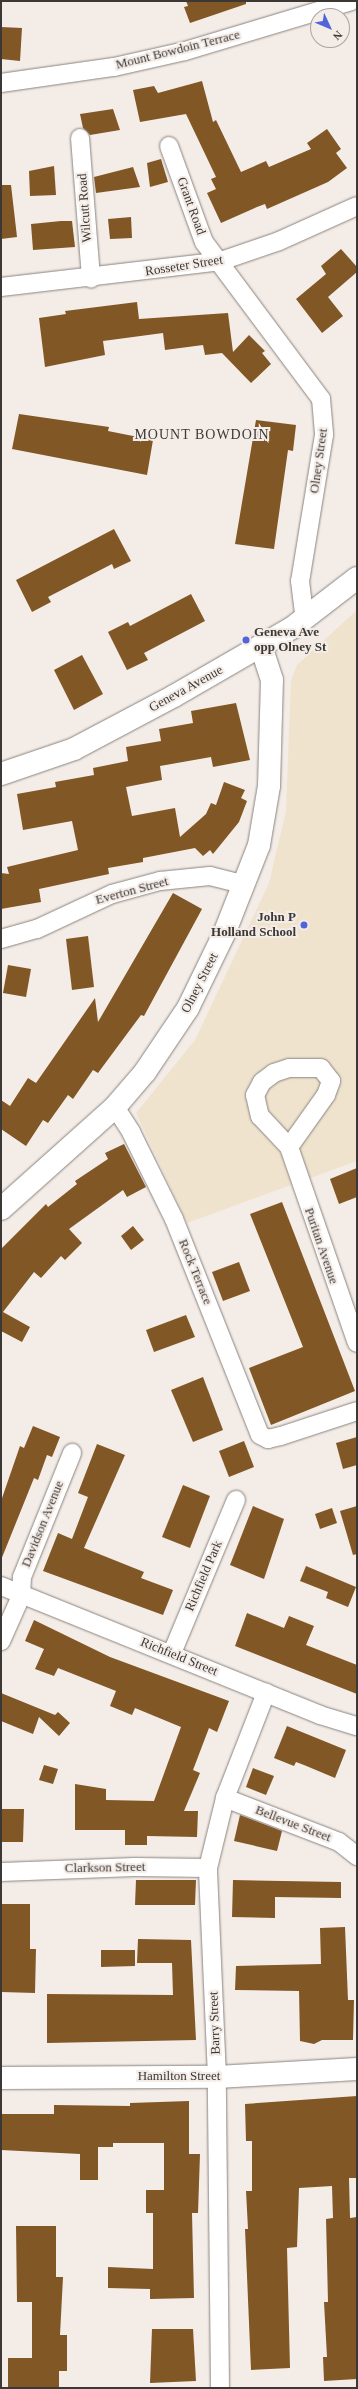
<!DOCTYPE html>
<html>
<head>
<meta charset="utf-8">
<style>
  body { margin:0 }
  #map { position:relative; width:358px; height:2389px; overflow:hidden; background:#f4ece7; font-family:"Times New Roman",serif }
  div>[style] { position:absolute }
  .education>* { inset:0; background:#efe3ce }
  .building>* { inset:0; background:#815725 }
  .roads { filter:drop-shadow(0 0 1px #8a837e) drop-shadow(0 0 1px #8a837e) }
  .street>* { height:18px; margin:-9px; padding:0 9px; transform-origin:9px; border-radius:9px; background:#fff }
  .secondary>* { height:22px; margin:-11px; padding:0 11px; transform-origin:11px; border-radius:11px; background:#fff }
  .dots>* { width:11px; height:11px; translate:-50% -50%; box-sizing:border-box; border:2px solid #f4ece7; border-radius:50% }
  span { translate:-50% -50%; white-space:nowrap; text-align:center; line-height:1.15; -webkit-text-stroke:4px #f4ece7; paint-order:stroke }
  .street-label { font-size:13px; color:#3b3836 }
  .poi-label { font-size:13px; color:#3b3836; font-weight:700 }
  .left { translate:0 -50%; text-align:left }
  .right { translate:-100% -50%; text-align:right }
  .neighbourhood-label { font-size:14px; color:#3b3836; letter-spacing:1px }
  .frame { position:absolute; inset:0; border:2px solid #3b3836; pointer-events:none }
  .north { position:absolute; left:310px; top:8px; width:40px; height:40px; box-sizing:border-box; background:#f4ece7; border:1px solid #aaa4a0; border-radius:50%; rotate:134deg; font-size:11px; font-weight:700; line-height:16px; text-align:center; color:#3b3836 }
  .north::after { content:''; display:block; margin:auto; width:14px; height:18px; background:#5264da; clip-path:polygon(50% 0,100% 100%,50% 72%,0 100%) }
</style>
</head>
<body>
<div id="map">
  <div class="education">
    <i style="clip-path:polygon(357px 610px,357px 1161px,187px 1223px,136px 1113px,195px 1040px,269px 883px,286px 811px,291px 680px,297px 665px)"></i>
  </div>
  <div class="building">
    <i style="clip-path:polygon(186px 1px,246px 1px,246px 4px,190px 23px,184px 7px,188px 6px)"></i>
    <i style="clip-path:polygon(1px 27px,22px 28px,20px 61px,1px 59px)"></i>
    <i style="clip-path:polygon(202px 81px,213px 122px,216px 120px,241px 172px,266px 161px,269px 167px,311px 149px,307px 143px,327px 129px,341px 149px,336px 153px,347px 168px,328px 182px,267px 209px,265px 204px,257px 207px,221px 223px,207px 193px,216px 189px,211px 179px,216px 177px,186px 114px,140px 122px,133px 90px,154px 86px,158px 93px)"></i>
    <i style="clip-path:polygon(113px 109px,120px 130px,90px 135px,83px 128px,80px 114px)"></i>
    <i style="clip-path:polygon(161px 159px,168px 182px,150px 187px,147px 163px)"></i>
    <i style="clip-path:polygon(54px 166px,56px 195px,30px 196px,29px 171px)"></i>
    <i style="clip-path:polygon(133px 167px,140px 187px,96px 193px,94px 177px)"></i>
    <i style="clip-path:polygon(1px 185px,11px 185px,17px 237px,1px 239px)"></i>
    <i style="clip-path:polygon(131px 217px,132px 238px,110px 239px,108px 219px)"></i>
    <i style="clip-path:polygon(61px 221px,72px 221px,75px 247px,33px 250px,31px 224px)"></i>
    <i style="clip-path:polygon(341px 249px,357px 267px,357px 272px,328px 297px,343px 316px,322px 333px,296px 299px,326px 274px,321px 266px)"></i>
    <i style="clip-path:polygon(137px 302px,139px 319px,228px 313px,233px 352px,249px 335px,265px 351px,262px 353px,271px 364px,251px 383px,222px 353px,205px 355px,203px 345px,165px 350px,163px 333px,103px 341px,105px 355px,45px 367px,39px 318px,66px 314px,65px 311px)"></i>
    <i style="clip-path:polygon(19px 414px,109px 427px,108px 431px,153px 440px,147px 475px,12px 449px)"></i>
    <i style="clip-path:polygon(256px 420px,296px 425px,293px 451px,288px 450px,274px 549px,235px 544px)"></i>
    <i style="clip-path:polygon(114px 529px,131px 561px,114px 569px,112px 564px,48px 597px,51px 602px,32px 612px,16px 580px)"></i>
    <i style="clip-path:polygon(191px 594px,205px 621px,144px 653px,148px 660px,127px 670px,108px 632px,128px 622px,130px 626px)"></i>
    <i style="clip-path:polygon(82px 655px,103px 694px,74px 710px,54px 670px)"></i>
    <i style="clip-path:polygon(236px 703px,250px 760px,213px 767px,211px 757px,160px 766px,162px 780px,126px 787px,132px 816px,175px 808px,180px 837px,206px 814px,211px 803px,216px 805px,224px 782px,245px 790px,241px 798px,247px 801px,239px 822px,213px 854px,210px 850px,203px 856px,195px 848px,143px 858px,143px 862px,108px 868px,109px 874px,39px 889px,41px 902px,1px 909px,1px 873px,9px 874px,7px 867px,78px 850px,72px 821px,23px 830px,17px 794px,56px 787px,55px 782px,94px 775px,93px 768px,128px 761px,126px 747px,161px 741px,159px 729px,193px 723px,191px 711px)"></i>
    <i style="clip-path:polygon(173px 893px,202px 909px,144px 1016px,141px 1015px,98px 1073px,93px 1070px,73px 1099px,68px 1095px,48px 1123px,43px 1120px,26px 1146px,1px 1129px,1px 1100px,10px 1106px,28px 1078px,36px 1083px,95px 998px,98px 1022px)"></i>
    <i style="clip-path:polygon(88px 936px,94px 987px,72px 990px,66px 939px)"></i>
    <i style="clip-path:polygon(8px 965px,31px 969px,26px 997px,3px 993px)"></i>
    <i style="clip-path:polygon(124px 1144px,146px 1187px,127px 1197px,123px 1190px,69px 1229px,82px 1243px,65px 1260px,61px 1256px,41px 1278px,34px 1272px,3px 1312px,30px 1327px,22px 1342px,1px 1331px,1px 1249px,46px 1204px,48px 1207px,77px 1184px,75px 1181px,108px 1159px,105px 1153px)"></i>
    <i style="clip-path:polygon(357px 1168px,357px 1197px,339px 1204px,330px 1179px)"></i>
    <i style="clip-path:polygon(282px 1202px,355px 1391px,271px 1425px,249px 1368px,303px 1347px,250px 1214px)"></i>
    <i style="clip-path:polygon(133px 1226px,144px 1240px,131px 1250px,121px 1236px)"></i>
    <i style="clip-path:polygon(239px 1262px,250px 1291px,223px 1301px,212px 1272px)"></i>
    <i style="clip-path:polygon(186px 1315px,195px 1337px,154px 1352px,146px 1330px)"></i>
    <i style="clip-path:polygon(203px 1377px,223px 1430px,193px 1442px,171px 1390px)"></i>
    <i style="clip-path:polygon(33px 1426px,60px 1437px,52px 1457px,47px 1455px,38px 1480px,34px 1478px,1px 1560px,1px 1501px,20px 1446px,24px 1448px)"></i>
    <i style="clip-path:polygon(357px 1437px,357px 1465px,343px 1469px,336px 1443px)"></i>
    <i style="clip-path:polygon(244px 1441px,254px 1467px,229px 1477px,219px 1451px)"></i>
    <i style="clip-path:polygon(97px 1444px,125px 1455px,84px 1548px,144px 1572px,141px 1578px,173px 1590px,163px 1615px,43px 1571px,58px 1533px,72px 1539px,88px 1497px,78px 1493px)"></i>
    <i style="clip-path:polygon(183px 1485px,210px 1496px,190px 1548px,162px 1537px)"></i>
    <i style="clip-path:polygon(253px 1506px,284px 1519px,264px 1579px,230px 1565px)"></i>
    <i style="clip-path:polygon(357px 1506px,357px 1554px,353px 1555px,340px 1511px)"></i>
    <i style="clip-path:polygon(332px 1508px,337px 1523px,320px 1529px,315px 1514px)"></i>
    <i style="clip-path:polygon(306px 1566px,356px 1587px,348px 1607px,326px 1598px,328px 1592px,300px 1581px)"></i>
    <i style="clip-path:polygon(247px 1613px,284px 1628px,289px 1616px,314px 1626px,306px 1645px,357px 1665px,357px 1694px,235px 1646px)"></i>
    <i style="clip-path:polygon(34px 1620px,110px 1657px,229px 1701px,217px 1732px,209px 1728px,193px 1770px,200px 1773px,184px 1811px,198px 1811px,197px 1837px,147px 1836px,147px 1845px,125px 1845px,125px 1830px,75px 1830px,75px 1784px,106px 1789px,106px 1800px,154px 1801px,181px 1727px,135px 1708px,132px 1715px,110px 1706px,116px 1691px,58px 1668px,54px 1676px,35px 1669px,44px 1649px,25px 1641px)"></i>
    <i style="clip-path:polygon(1px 1693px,55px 1715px,58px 1712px,70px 1723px,59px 1736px,39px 1717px,33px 1734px,1px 1721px)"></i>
    <i style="clip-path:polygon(287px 1726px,346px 1750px,335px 1778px,304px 1765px,296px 1762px,294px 1766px,274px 1758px)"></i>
    <i style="clip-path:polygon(44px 1765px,58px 1769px,53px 1784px,39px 1780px)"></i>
    <i style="clip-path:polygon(253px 1768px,274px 1776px,266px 1795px,246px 1787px)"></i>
    <i style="clip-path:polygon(1px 1809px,24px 1809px,23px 1842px,1px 1842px)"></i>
    <i style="clip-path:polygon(240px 1815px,282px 1831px,277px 1851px,234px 1841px)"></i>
    <i style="clip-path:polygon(136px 1880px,196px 1880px,195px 1905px,135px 1905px)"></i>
    <i style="clip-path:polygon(233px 1880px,341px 1882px,341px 1898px,275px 1897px,275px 1918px,232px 1917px)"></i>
    <i style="clip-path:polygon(1px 1904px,30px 1904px,30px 1949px,36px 1949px,35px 1993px,1px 1992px)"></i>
    <i style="clip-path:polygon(345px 1927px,348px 2000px,354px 2000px,353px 2040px,322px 2040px,314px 2044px,300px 2041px,299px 1991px,235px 1990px,236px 1966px,321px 1964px,320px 1928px)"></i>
    <i style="clip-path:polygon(138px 1939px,191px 1940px,196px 2040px,47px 2043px,47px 1994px,173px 1995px,172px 1963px,137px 1963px)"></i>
    <i style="clip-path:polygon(101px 1950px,135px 1950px,135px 1966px,101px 1967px)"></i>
    <i style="clip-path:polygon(357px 2096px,357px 2178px,349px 2178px,350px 2218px,357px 2217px,357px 2379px,324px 2381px,323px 2357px,327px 2357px,324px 2302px,328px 2302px,326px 2219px,333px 2218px,332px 2186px,299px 2188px,297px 2247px,287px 2248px,290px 2368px,251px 2370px,245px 2229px,248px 2229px,246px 2191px,252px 2191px,252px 2141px,246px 2141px,245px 2104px)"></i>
    <i style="clip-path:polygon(189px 2101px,189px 2154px,200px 2154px,198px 2213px,192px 2213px,194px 2298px,150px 2299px,150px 2289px,108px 2288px,108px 2267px,153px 2269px,153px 2213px,146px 2213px,146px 2190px,164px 2190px,164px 2143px,113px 2143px,113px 2147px,98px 2147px,98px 2180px,80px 2180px,80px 2154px,1px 2150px,1px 2114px,54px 2114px,54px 2105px,130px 2106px,130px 2103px)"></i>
    <i style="clip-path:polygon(16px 2226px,56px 2226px,56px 2277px,63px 2277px,60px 2335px,67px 2335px,67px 2371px,59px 2371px,59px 2388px,8px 2388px,8px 2358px,32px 2358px,32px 2302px,17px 2302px)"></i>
    <i style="clip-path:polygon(152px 2329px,193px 2329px,196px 2381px,150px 2383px)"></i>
  </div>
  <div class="roads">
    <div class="street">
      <i style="left:1px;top:83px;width:114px;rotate:-8.1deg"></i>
      <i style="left:114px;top:67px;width:73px;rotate:-12.7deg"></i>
      <i style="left:185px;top:51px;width:174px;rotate:-16.7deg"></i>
      <i style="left:80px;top:138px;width:141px;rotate:85.5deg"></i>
      <i style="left:169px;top:146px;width:102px;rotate:70deg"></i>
      <i style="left:204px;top:242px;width:196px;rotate:53.3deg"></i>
      <i style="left:321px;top:399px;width:36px;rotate:85deg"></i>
      <i style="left:324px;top:435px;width:148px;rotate:99.3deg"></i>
      <i style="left:300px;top:581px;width:39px;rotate:83deg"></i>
      <i style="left:1px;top:287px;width:222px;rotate:-6.7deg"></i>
      <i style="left:221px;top:261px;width:61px;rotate:-19deg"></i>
      <i style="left:279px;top:241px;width:85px;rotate:-24.2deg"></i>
      <i style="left:1px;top:939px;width:37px;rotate:-16deg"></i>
      <i style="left:37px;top:929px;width:83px;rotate:-25deg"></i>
      <i style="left:112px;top:894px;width:50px;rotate:-15.2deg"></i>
      <i style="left:160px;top:881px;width:50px;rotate:-5.7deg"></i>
      <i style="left:210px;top:876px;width:36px;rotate:14deg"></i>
      <i style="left:115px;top:1107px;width:30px;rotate:57deg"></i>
      <i style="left:131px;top:1132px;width:97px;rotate:63.7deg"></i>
      <i style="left:174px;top:1219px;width:232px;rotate:68.3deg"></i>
      <i style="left:260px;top:1435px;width:9px;rotate:27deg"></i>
      <i style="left:268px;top:1439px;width:13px;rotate:-13deg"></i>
      <i style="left:281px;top:1436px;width:80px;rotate:-18.2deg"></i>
      <i style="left:289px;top:1147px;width:64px;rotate:-54.6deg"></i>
      <i style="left:326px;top:1095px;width:15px;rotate:-70deg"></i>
      <i style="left:331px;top:1081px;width:16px;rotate:-128deg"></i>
      <i style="left:321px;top:1068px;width:32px;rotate:180deg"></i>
      <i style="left:289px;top:1068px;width:16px;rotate:162deg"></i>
      <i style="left:274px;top:1073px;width:15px;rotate:143deg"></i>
      <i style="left:262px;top:1082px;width:15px;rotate:118deg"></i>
      <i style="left:255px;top:1095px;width:22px;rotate:77deg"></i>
      <i style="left:260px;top:1116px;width:42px;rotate:46.9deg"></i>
      <i style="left:289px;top:1147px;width:207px;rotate:70.9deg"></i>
      <i style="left:1px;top:1586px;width:344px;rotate:22deg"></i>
      <i style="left:320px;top:1715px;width:39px;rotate:17deg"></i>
      <i style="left:1px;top:1641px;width:49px;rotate:-66deg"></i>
      <i style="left:21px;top:1596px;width:19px;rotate:-87deg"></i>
      <i style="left:22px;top:1577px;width:134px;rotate:-68deg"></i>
      <i style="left:172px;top:1653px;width:166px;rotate:-67.3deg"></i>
      <i style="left:225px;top:1798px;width:122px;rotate:21.1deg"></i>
      <i style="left:339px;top:1842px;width:23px;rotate:38deg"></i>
      <i style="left:1px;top:1872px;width:134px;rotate:-2.1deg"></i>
      <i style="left:135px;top:1867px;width:73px;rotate:0.8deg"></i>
      <i style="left:220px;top:2388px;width:311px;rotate:-90.6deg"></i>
      <i style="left:217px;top:2077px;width:209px;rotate:-92.5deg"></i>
      <i style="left:208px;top:1868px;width:72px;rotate:-76.3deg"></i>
      <i style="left:225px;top:1798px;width:113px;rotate:-68.7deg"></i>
    </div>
    <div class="secondary">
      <i style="left:1px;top:774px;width:77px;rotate:-18.9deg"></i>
      <i style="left:74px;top:749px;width:113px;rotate:-27.9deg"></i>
      <i style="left:174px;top:696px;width:136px;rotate:-30deg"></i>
      <i style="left:292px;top:628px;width:82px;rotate:-37.6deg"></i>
      <i style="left:1px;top:1209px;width:153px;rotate:-41.8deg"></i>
      <i style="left:115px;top:1107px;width:46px;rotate:-49.4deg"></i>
      <i style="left:145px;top:1072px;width:77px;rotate:-56.1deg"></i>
      <i style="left:188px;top:1008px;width:82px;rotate:-64.1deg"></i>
      <i style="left:224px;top:934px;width:96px;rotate:-68.5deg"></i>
      <i style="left:259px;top:845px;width:60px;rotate:-80.4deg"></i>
      <i style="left:269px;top:786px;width:106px;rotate:-88.4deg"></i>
      <i style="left:272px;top:680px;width:36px;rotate:-108deg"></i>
      <i style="left:1px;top:2078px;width:216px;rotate:-0.3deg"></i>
      <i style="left:217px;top:2077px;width:140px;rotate:-3.3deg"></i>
    </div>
  </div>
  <div class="dots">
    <i style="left:246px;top:640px;background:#5264da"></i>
    <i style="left:304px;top:925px;background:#5264da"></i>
  </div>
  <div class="street-label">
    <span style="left:178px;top:50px;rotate:-14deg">Mount Bowdoin Terrace</span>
    <span style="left:191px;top:206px;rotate:70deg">Grant Road</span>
    <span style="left:85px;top:208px;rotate:-94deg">Wilcutt Road</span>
    <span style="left:184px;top:266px;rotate:-9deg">Rosseter Street</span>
    <span style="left:319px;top:461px;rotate:-82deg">Olney Street</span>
    <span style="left:186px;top:689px;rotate:-29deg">Geneva Avenue</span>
    <span style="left:132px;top:891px;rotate:-15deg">Everton Street</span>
    <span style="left:200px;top:983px;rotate:-63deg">Olney Street</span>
    <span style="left:321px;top:1246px;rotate:71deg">Puritan Avenue</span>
    <span style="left:195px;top:1272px;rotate:68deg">Rock Terrace</span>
    <span style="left:43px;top:1524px;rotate:-68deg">Davidson Avenue</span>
    <span style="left:204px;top:1576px;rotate:-67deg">Richfield Park</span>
    <span style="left:179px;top:1657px;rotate:22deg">Richfield Street</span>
    <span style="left:293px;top:1824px;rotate:21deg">Bellevue Street</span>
    <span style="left:105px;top:1868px;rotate:-1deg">Clarkson Street</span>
    <span style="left:215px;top:2023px;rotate:-92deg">Barry Street</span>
    <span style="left:179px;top:2076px">Hamilton Street</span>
  </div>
  <div class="poi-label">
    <span class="left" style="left:254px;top:640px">Geneva Ave<br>opp Olney St</span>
    <span class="right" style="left:296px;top:925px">John P<br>Holland School</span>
  </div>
  <div class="neighbourhood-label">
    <span style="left:202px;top:435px">MOUNT BOWDOIN</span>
  </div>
  <div class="frame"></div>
  <div class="north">N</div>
</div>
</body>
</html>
